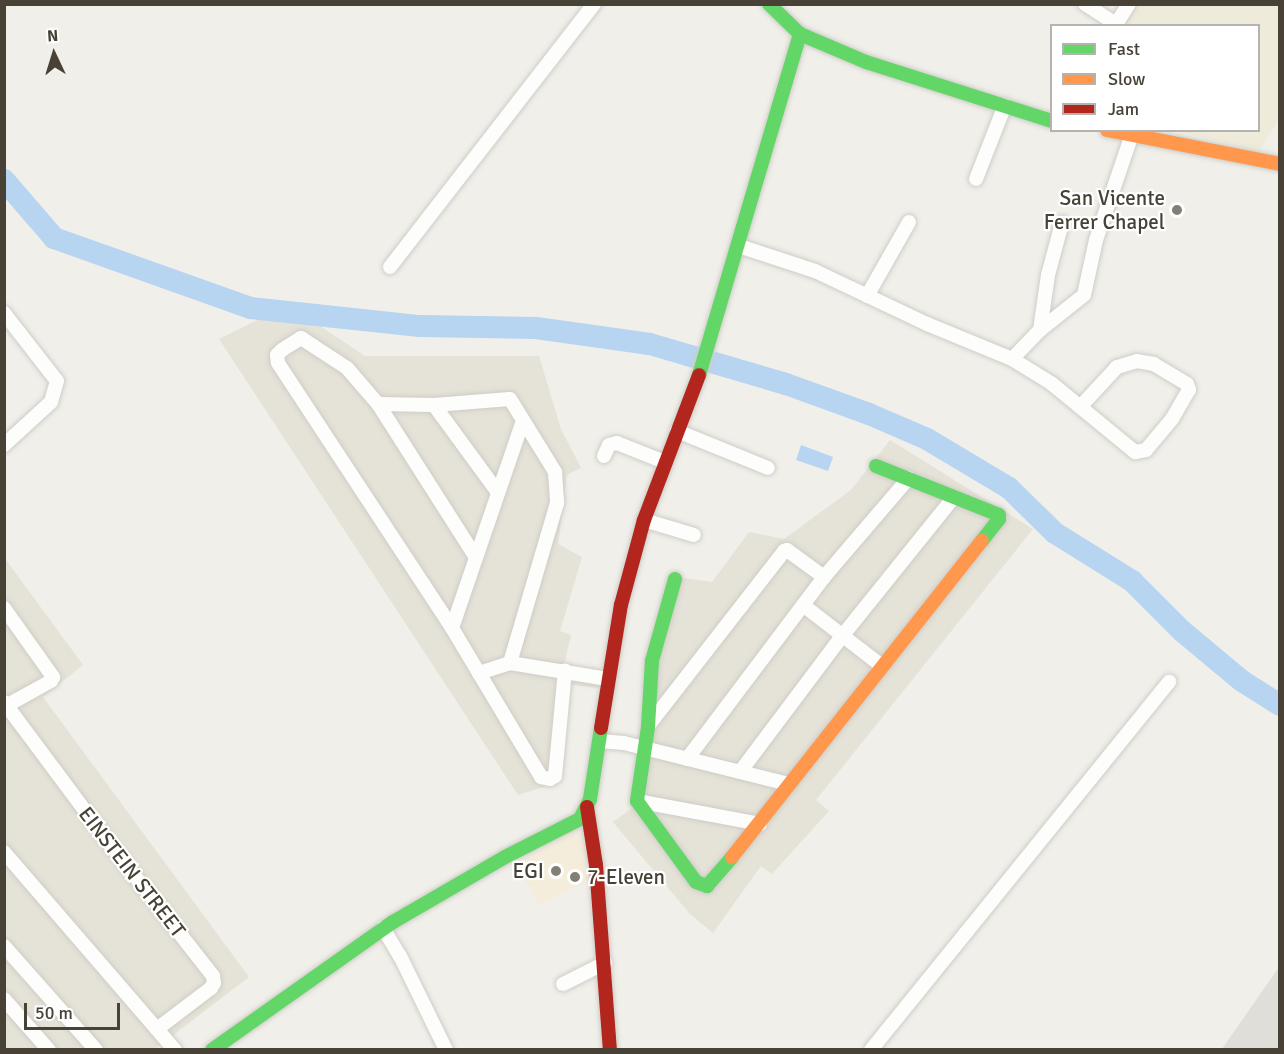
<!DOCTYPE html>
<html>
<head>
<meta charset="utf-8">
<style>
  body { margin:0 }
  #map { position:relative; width:1284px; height:1054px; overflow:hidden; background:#f0efea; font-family:Signika,sans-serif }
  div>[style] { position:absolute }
  .residential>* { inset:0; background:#e5e2d7 }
  .commercial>* { inset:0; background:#f4eddc }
  .industrial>* { inset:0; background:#e0ded8 }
  .education>* { inset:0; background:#efebdb }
  .water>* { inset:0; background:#b7d4f1 }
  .river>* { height:22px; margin:-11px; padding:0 11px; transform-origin:11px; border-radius:11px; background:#b7d4f1 }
  .roads { filter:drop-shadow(0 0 2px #cecdc7) drop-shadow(0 0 2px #cecdc7) }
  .street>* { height:14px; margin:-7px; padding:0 7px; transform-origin:7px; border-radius:7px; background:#fdfdfc }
  .fast>* { height:14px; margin:-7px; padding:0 7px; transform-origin:7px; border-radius:7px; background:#63d668 }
  .slow>* { height:14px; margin:-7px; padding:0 7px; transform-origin:7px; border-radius:7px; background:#ff974d }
  .jam>* { height:14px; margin:-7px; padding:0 7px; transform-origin:7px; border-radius:7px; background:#b3261e }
  .dots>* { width:16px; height:16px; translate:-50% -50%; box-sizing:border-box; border:3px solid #fff; border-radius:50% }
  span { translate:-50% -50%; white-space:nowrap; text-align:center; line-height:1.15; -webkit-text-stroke:4.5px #fff; paint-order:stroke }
  .poi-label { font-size:21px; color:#474235 }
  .right { translate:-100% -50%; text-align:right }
  .left { translate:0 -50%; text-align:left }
  .street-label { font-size:21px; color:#474235 }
  .frame { position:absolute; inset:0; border:6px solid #474235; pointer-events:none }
  .legend { position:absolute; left:1050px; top:24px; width:210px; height:108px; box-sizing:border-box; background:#fff; border:2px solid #b5b3ae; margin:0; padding:8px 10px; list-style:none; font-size:18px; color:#474235 }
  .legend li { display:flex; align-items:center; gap:12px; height:30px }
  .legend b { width:30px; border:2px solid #b5b3ae }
  .north { position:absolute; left:24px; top:24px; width:60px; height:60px; -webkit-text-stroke:4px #fff; paint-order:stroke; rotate:356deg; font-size:16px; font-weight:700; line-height:24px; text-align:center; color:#474235 }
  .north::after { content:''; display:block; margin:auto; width:21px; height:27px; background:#474235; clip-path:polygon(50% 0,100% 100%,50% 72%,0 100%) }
  .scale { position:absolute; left:24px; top:1003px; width:96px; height:27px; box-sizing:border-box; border:3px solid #474235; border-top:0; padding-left:8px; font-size:18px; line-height:21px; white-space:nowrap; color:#474235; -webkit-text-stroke:4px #fff; paint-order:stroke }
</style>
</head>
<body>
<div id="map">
  <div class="residential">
    <i style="clip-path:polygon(263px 317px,317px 324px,365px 356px,539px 356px,561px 429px,581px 468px,567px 475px,558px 544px,582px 557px,560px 631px,571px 635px,564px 665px,601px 672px,597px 688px,566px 684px,559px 782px,518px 795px,219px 339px)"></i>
    <i style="clip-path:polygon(890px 440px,1033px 529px,816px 800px,829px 811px,772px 874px,761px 866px,713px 933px,689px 913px,613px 822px,632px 808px,669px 576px,712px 582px,749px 532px,784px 539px,851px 490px)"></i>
    <i style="clip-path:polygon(4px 557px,83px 665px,43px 697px,249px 977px,155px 1049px,5px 1049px)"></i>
  </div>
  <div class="commercial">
    <i style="clip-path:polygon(572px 833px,582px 833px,592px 879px,539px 905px,516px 863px)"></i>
  </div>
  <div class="industrial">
    <i style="clip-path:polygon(1279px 967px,1279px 1049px,1222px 1049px)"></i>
  </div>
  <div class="education">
    <i style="clip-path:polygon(1137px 5px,1279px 5px,1279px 119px,1259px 152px,1178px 131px,1258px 130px,1258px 26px,1121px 26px)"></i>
  </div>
  <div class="water">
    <i style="clip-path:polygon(801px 445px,833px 457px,828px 471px,796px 460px)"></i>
  </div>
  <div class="river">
    <i style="left:4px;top:180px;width:77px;rotate:49.2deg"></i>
    <i style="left:54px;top:238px;width:209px;rotate:19.6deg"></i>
    <i style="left:251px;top:308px;width:170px;rotate:6.1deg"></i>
    <i style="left:420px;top:326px;width:116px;rotate:1deg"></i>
    <i style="left:536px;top:328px;width:115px;rotate:8deg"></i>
    <i style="left:650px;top:344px;width:142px;rotate:16.4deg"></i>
    <i style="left:786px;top:384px;width:88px;rotate:19.9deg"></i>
    <i style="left:869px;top:414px;width:63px;rotate:23.3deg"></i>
    <i style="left:927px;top:439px;width:96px;rotate:30.9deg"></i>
    <i style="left:1009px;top:488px;width:64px;rotate:44.4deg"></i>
    <i style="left:1055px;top:533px;width:91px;rotate:31.9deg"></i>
    <i style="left:1132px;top:581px;width:71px;rotate:45deg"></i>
    <i style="left:1182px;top:631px;width:78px;rotate:39.8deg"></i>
    <i style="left:1242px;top:681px;width:45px;rotate:32.3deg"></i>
  </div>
  <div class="roads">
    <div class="street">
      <i style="left:1085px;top:4px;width:37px;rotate:33deg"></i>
      <i style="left:1115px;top:26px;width:26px;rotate:-58deg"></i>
      <i style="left:976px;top:179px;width:79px;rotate:-68.6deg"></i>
      <i style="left:739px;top:246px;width:80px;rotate:18.2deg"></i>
      <i style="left:815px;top:271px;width:124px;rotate:25.3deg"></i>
      <i style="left:927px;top:324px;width:92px;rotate:22.4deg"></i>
      <i style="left:1012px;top:359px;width:46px;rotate:31.6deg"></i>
      <i style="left:1051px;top:383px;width:109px;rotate:39.4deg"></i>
      <i style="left:1135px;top:452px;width:11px;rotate:-10deg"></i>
      <i style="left:1146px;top:450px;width:40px;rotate:-50deg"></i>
      <i style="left:1172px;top:419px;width:34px;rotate:-60deg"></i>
      <i style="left:1189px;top:390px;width:6px;rotate:-108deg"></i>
      <i style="left:1187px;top:384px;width:39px;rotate:-149deg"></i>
      <i style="left:1154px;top:364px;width:17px;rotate:-170deg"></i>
      <i style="left:1137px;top:361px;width:21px;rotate:163deg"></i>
      <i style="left:1117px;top:367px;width:53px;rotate:132.7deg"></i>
      <i style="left:390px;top:267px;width:333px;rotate:-52.2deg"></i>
      <i style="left:867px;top:296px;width:85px;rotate:-60.4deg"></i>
      <i style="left:4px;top:313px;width:86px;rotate:52.1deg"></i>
      <i style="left:57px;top:381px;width:22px;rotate:106deg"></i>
      <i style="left:51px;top:402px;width:64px;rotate:137.5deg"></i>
      <i style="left:1040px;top:330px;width:56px;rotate:-81.7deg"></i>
      <i style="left:1048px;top:275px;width:54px;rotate:-74.9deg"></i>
      <i style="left:1012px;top:359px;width:40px;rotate:-46deg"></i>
      <i style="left:1040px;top:330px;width:56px;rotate:-38.5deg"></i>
      <i style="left:1084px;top:295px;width:56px;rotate:-77.7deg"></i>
      <i style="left:1096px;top:240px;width:112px;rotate:-71.2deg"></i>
      <i style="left:378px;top:404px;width:56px;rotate:1deg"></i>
      <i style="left:434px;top:405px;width:76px;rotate:-4.5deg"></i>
      <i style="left:510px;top:399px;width:86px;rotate:58.3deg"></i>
      <i style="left:555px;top:472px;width:31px;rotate:86deg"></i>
      <i style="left:557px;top:503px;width:167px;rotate:106.4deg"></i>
      <i style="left:510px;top:663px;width:33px;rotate:162deg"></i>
      <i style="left:434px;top:405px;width:107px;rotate:53.8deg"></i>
      <i style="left:677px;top:431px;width:98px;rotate:22.1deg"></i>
      <i style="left:604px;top:456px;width:12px;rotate:-66deg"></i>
      <i style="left:609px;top:445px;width:8px;rotate:-14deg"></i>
      <i style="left:617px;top:443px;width:52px;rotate:21.6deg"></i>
      <i style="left:644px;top:520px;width:52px;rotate:16.7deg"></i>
      <i style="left:475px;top:556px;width:180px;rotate:-122.5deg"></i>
      <i style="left:378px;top:404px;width:48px;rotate:-130.7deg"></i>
      <i style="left:347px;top:368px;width:55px;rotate:-146.9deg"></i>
      <i style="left:301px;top:338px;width:22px;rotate:148deg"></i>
      <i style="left:282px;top:350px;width:7px;rotate:135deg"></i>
      <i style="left:277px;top:355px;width:8px;rotate:83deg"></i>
      <i style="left:278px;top:363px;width:317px;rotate:56.7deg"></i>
      <i style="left:452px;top:628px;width:174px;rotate:59.1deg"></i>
      <i style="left:541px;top:777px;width:9px;rotate:13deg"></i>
      <i style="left:550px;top:779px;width:6px;rotate:-31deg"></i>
      <i style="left:555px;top:776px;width:106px;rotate:-84.6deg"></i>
      <i style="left:803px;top:605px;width:100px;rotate:37.7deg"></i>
      <i style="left:4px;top:608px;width:85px;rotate:54.6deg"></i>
      <i style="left:53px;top:677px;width:4px;rotate:117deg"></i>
      <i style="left:51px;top:681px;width:54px;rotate:151deg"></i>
      <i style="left:452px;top:628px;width:219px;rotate:-71.1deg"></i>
      <i style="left:510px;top:663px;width:99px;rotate:9.3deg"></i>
      <i style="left:4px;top:702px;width:176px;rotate:53.3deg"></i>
      <i style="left:109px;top:843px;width:169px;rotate:52deg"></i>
      <i style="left:213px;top:976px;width:7px;rotate:82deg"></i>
      <i style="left:214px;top:983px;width:6px;rotate:121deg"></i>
      <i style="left:211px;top:988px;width:68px;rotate:142.8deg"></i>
      <i style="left:648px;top:726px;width:222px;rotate:-52.1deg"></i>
      <i style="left:784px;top:551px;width:3px;rotate:-18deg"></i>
      <i style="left:787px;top:550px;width:46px;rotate:36.1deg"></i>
      <i style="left:600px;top:741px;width:24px;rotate:5deg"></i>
      <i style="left:624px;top:743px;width:170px;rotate:14deg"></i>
      <i style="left:687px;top:759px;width:228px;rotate:-53deg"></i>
      <i style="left:824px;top:577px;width:130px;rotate:-49.4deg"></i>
      <i style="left:740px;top:772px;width:171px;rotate:-53.1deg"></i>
      <i style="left:843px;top:635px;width:177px;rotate:-51.2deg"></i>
      <i style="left:637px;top:801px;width:125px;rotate:10.6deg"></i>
      <i style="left:4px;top:852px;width:262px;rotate:49.2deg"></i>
      <i style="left:383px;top:928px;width:33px;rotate:59deg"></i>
      <i style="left:400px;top:956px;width:105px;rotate:63.9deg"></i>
      <i style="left:4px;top:946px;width:139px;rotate:48.5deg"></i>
      <i style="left:563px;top:984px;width:47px;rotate:-26.6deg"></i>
      <i style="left:4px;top:999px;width:68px;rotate:48.6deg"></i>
      <i style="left:871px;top:1050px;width:474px;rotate:-51deg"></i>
    </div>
    <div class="fast">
      <i style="left:769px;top:4px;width:43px;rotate:44.1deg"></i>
      <i style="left:800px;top:34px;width:72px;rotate:23deg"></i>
      <i style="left:866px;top:62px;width:195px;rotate:17.6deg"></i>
      <i style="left:699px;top:375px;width:356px;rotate:-73.5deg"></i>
      <i style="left:876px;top:466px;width:132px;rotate:21.7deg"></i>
      <i style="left:999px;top:515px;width:4px;rotate:90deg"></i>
      <i style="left:999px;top:519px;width:28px;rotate:128deg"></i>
      <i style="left:675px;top:579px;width:85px;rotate:105.7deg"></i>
      <i style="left:652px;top:661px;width:66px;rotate:93.5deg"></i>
      <i style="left:648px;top:727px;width:75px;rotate:98.5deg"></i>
      <i style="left:637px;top:801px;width:100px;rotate:53.9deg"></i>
      <i style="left:696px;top:882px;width:12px;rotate:20deg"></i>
      <i style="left:707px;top:886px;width:38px;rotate:-49deg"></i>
      <i style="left:212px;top:1050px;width:222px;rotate:-35.3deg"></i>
      <i style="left:393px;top:922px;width:129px;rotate:-30.1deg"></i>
      <i style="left:505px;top:857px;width:84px;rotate:-26.9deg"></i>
      <i style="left:580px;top:819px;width:22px;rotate:-63deg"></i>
      <i style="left:590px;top:799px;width:72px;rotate:-81.2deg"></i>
    </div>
    <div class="slow">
      <i style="left:1107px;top:130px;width:176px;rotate:11.1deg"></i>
      <i style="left:732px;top:857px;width:403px;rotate:-51.7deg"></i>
    </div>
    <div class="jam">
      <i style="left:601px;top:728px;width:125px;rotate:-80.8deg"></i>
      <i style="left:621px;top:605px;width:88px;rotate:-74.9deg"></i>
      <i style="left:644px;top:520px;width:155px;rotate:-69.2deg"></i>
      <i style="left:587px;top:807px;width:59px;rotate:81.2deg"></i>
      <i style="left:596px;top:865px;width:186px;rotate:85.7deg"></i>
    </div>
  </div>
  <div class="dots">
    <i style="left:1177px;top:210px;background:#827f74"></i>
    <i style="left:556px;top:871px;background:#827f74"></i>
    <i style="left:575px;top:877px;background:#827f74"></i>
  </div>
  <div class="poi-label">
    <span class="right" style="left:1165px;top:210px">San Vicente<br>Ferrer Chapel</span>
    <span class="right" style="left:544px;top:871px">EGI</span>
    <span class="left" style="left:587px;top:877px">7-Eleven</span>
  </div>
  <div class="street-label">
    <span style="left:132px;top:872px;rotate:52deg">EINSTEIN STREET</span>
  </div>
  <div class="frame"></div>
  <ul class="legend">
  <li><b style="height:8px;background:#63d668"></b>Fast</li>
  <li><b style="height:8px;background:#ff974d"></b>Slow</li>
  <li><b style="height:8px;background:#b3261e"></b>Jam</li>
  </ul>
  <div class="north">N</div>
  <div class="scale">50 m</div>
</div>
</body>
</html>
